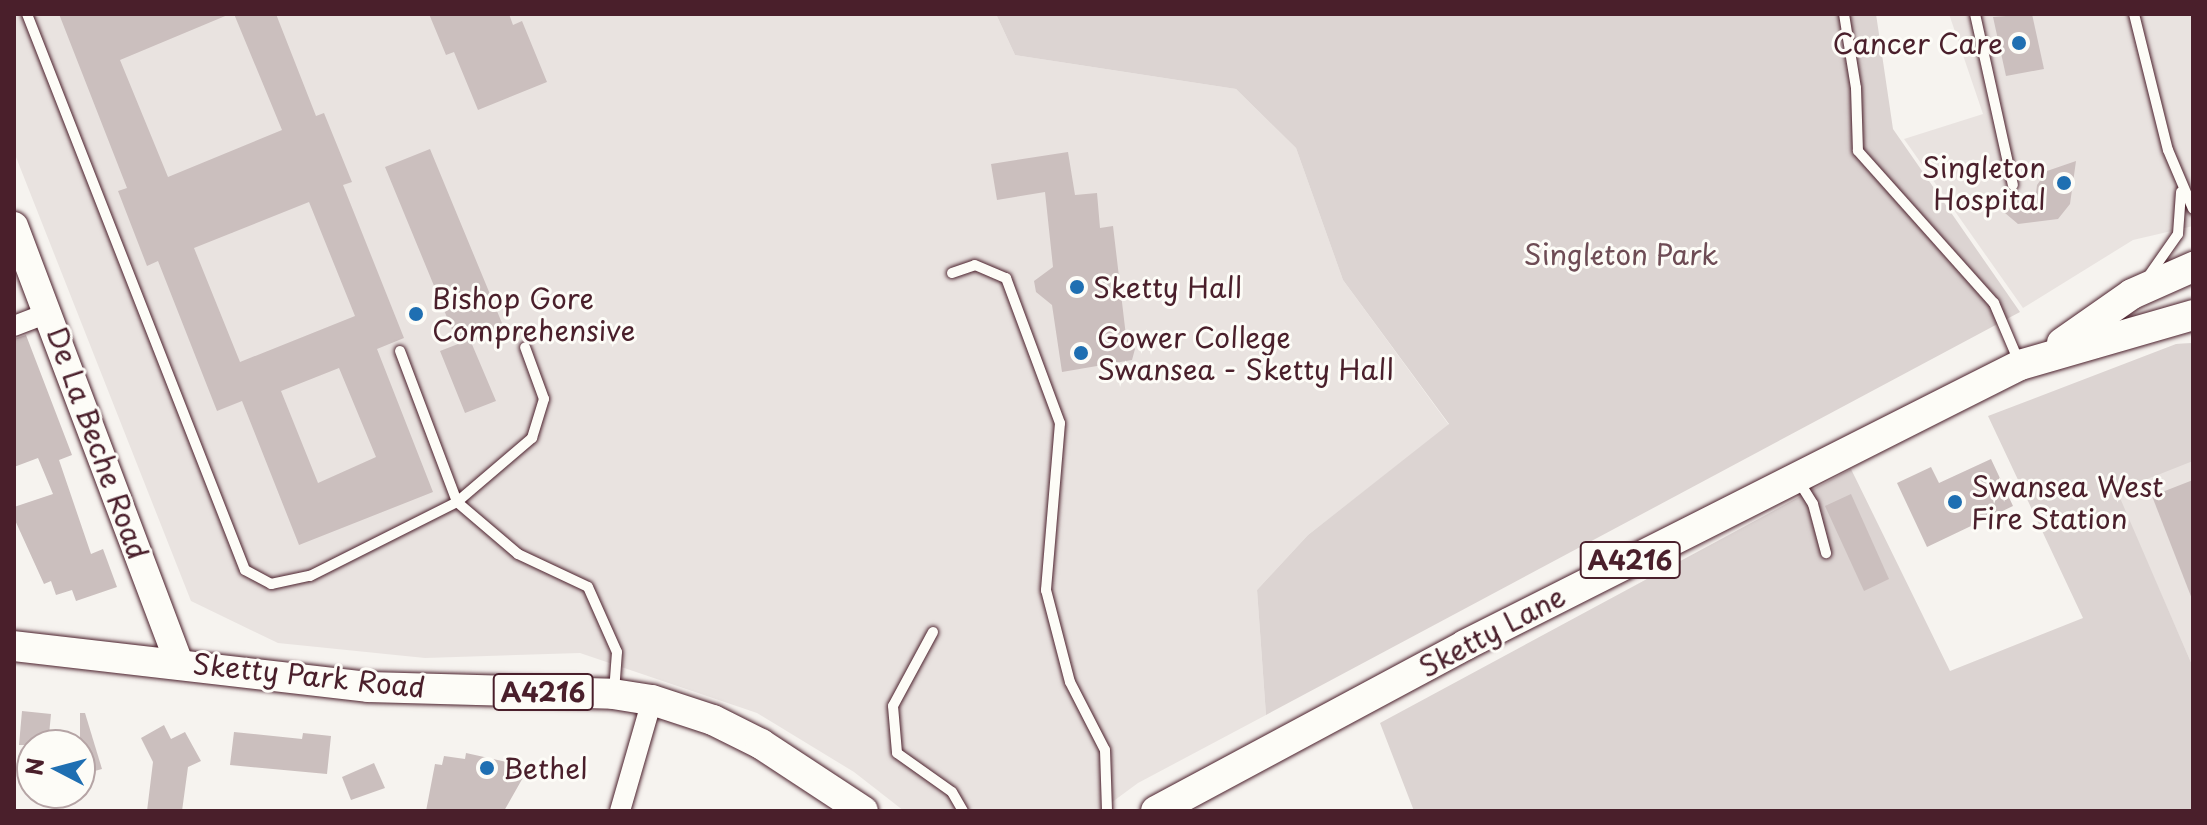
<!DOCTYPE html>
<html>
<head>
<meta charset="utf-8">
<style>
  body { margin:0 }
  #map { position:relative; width:2207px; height:825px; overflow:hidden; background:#f6f3ef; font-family:"Playpen Sans",sans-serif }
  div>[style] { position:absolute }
  .built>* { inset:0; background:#e9e3e0 }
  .green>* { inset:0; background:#dcd4d2 }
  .building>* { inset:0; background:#cbbfbe }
  .roads { filter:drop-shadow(0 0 2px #4a1f2b) drop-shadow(0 0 2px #4a1f2b) }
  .lane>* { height:10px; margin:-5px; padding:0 5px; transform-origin:5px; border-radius:5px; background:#fdfcf7 }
  .street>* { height:20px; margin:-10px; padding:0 10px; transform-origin:10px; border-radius:10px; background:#fdfcf7 }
  .secondary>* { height:28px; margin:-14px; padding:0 14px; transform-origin:14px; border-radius:14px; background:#fdfcf7 }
  .primary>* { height:30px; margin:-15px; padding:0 15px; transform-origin:15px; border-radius:15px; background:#fdfcf7 }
  .dots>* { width:22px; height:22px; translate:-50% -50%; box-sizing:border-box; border:4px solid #fdfcf7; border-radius:50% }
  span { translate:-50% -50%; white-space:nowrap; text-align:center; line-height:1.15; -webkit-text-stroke:6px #fdfcf7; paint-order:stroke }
  .shield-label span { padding:2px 6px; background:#fdfcf7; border:2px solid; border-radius:6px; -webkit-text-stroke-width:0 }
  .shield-label { font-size:26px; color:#4a1f2b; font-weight:700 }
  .poi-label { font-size:28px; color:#4a1f2b }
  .right { translate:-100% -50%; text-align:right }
  .left { translate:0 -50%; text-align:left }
  .park-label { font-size:28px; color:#6e4c55 }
  .street-label { font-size:28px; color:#4a1f2b }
  .frame { position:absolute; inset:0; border:16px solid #4a1f2b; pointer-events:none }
  .north { position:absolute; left:16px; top:729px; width:80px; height:80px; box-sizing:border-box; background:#fdfcf7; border:2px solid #b5a4a5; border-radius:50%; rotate:276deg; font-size:22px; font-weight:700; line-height:32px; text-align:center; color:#4a1f2b }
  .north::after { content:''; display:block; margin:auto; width:28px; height:36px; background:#1f6fb2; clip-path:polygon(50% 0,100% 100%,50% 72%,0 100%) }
</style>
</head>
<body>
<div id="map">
  <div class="built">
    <i style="clip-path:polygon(14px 14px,996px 14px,1015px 55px,1236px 89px,1296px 148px,1343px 280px,1449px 425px,1308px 535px,1257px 590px,1266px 715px,1138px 783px,1100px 811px,904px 811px,854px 772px,757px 713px,580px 653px,425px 658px,278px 643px,191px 601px,14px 152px)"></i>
    <i style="clip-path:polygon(1949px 14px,2193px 14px,2193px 226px,2133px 240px,2023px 308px,1904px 139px,1983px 114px)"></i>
    <i style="clip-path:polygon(2193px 343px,2193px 667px,2116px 491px,2176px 344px)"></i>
  </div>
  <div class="green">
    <i style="clip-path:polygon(996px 14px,1876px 14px,1893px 129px,2020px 312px,1266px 715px,1257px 590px,1308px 535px,1449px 424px,1343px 280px,1296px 148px,1236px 89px,1015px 55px)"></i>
    <i style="clip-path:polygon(2193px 343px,2193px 461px,2117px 491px,2193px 667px,2193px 811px,1414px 811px,1380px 723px,1851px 469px,1950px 671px,2083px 618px,1988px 416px,2176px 344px)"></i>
  </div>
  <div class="building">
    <i style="clip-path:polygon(evenodd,59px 14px,230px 14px,120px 60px,168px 177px,282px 130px,234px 14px,276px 14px,316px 116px,324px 113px,352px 182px,343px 185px,404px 338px,377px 349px,433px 492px,299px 545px,242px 401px,217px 411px,158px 261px,147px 266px,118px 191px,127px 188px,59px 14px,309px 202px,355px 316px,240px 362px,194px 248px,309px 202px,59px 14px,339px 368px,376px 457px,318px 483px,281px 391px,339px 368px)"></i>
    <i style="clip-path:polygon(429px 14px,509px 14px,513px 25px,522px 21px,547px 82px,478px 110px,454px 52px,446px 55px)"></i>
    <i style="clip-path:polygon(2032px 14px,2044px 69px,2006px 76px,1993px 17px)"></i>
    <i style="clip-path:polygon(430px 149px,504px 328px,471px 342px,496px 401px,465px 413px,440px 351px,458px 344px,385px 167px)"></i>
    <i style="clip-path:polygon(1068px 152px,1075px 195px,1097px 193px,1100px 228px,1113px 226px,1126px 336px,1135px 349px,1132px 360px,1062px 372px,1052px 305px,1036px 292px,1034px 281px,1053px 267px,1045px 192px,997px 200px,991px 164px)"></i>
    <i style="clip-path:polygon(2076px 161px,2070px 204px,2058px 219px,2018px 224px,1985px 196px,2035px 202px,2037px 185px,2047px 171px)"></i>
    <i style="clip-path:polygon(26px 335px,72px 455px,59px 460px,91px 554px,103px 549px,117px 587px,76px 601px,72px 590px,56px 595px,51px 581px,44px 584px,14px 518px,14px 507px,53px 494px,38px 458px,14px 467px,14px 339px)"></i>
    <i style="clip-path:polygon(1991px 459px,2013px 506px,1927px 547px,1897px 483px,1931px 467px,1939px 483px)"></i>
    <i style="clip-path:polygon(2193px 480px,2193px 598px,2192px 599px,2152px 496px)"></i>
    <i style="clip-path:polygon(1851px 494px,1889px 579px,1864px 591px,1825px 506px)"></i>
    <i style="clip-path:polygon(22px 711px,51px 714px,48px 745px,19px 745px)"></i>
    <i style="clip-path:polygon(80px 713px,85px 713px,102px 769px,80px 775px)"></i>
    <i style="clip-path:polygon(164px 725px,171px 739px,185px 732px,201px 761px,188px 767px,182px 811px,147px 811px,153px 762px,141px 738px)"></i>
    <i style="clip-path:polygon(234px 732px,302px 739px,303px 733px,331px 736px,327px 774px,230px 765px)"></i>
    <i style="clip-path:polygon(466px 753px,529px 767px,504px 811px,426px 811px,435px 764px,442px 765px,444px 756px,465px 759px)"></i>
    <i style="clip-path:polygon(374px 763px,385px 788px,351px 800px,342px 777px)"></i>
  </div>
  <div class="roads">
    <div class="lane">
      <i style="left:27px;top:14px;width:597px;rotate:68.59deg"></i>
      <i style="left:245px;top:570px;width:30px;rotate:28deg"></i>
      <i style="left:271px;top:584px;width:40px;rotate:-12deg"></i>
      <i style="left:310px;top:576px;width:165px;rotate:-26.7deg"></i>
      <i style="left:457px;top:502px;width:80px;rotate:40.4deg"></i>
      <i style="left:518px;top:554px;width:77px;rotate:25.2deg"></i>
      <i style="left:588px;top:587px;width:71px;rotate:66deg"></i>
      <i style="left:617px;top:652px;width:40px;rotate:94.3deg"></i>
      <i style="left:1844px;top:14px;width:75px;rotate:80.8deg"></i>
      <i style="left:1856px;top:88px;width:63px;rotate:88.2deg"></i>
      <i style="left:1858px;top:151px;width:204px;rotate:48.2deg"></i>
      <i style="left:1994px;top:303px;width:64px;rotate:67deg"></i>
      <i style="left:1975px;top:14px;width:175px;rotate:77.5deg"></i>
      <i style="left:2134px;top:14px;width:140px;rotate:76deg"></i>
      <i style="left:2168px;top:150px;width:64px;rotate:67deg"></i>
      <i style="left:952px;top:273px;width:24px;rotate:-19deg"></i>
      <i style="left:975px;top:265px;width:34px;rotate:23deg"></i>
      <i style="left:1006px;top:278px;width:155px;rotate:69.6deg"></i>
      <i style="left:1060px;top:423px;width:168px;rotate:94.8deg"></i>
      <i style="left:1046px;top:590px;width:95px;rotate:75.4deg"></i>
      <i style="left:1070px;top:682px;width:76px;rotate:62.8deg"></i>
      <i style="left:1105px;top:750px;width:61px;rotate:88.1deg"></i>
      <i style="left:2150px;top:274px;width:49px;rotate:-55deg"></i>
      <i style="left:2178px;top:234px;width:42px;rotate:-85.9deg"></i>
      <i style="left:400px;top:351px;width:161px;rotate:69.3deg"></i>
      <i style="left:457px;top:502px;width:99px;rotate:-40.5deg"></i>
      <i style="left:532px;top:438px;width:41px;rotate:-72.9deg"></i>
      <i style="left:544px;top:399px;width:55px;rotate:-110.1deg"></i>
      <i style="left:1798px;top:480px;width:28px;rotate:58deg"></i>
      <i style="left:1813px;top:504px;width:51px;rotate:75.1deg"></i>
      <i style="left:933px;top:632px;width:84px;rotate:118.4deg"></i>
      <i style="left:893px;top:706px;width:47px;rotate:85.1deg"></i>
      <i style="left:897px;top:753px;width:67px;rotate:35.3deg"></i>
      <i style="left:952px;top:792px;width:22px;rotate:60deg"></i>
    </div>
    <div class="street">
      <i style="left:14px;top:326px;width:39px;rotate:-21deg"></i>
      <i style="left:620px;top:811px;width:116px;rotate:-73.9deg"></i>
    </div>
    <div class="secondary">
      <i style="left:14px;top:226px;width:466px;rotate:69.3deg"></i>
    </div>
    <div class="primary">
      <i style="left:2062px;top:343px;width:85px;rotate:-35deg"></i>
      <i style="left:2132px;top:294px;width:67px;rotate:-23.9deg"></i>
      <i style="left:14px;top:646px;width:356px;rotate:6.6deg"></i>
      <i style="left:368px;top:687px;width:245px;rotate:1.6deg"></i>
      <i style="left:613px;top:694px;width:39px;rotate:9deg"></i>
      <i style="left:652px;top:700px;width:64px;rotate:18.2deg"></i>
      <i style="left:713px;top:720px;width:54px;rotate:26.6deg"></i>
      <i style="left:761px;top:744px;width:122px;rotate:33.3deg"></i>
      <i style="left:1156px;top:811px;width:351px;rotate:-28.2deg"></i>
      <i style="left:1465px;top:645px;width:622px;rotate:-26.77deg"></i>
      <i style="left:2020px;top:365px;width:180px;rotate:-16.1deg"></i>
    </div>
  </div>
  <div class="dots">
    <i style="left:2019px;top:43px;background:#1f6fb2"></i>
    <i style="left:2064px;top:183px;background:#1f6fb2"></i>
    <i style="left:1077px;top:287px;background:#1f6fb2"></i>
    <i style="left:416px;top:314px;background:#1f6fb2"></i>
    <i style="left:1081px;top:353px;background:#1f6fb2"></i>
    <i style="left:1955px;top:502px;background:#1f6fb2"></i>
    <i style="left:487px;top:768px;background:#1f6fb2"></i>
  </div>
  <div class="shield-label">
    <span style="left:1630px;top:560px">A4216</span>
    <span style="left:543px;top:692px">A4216</span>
  </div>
  <div class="poi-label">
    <span class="right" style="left:2003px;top:43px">Cancer Care</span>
    <span class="right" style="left:2046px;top:183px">Singleton<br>Hospital</span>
    <span class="left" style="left:1093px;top:287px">Sketty Hall</span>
    <span class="left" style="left:432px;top:314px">Bishop Gore<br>Comprehensive</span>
    <span class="left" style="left:1097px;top:353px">Gower College<br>Swansea - Sketty Hall</span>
    <span class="left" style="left:1971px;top:502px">Swansea West<br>Fire Station</span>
    <span class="left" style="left:503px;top:768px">Bethel</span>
  </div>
  <div class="park-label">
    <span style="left:1621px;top:254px">Singleton Park</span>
  </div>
  <div class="street-label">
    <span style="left:98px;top:443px;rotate:70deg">De La Beche Road</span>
    <span style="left:1492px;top:631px;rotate:-28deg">Sketty Lane</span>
    <span style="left:309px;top:675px;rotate:6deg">Sketty Park Road</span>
  </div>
  <div class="frame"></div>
  <div class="north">N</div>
</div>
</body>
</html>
